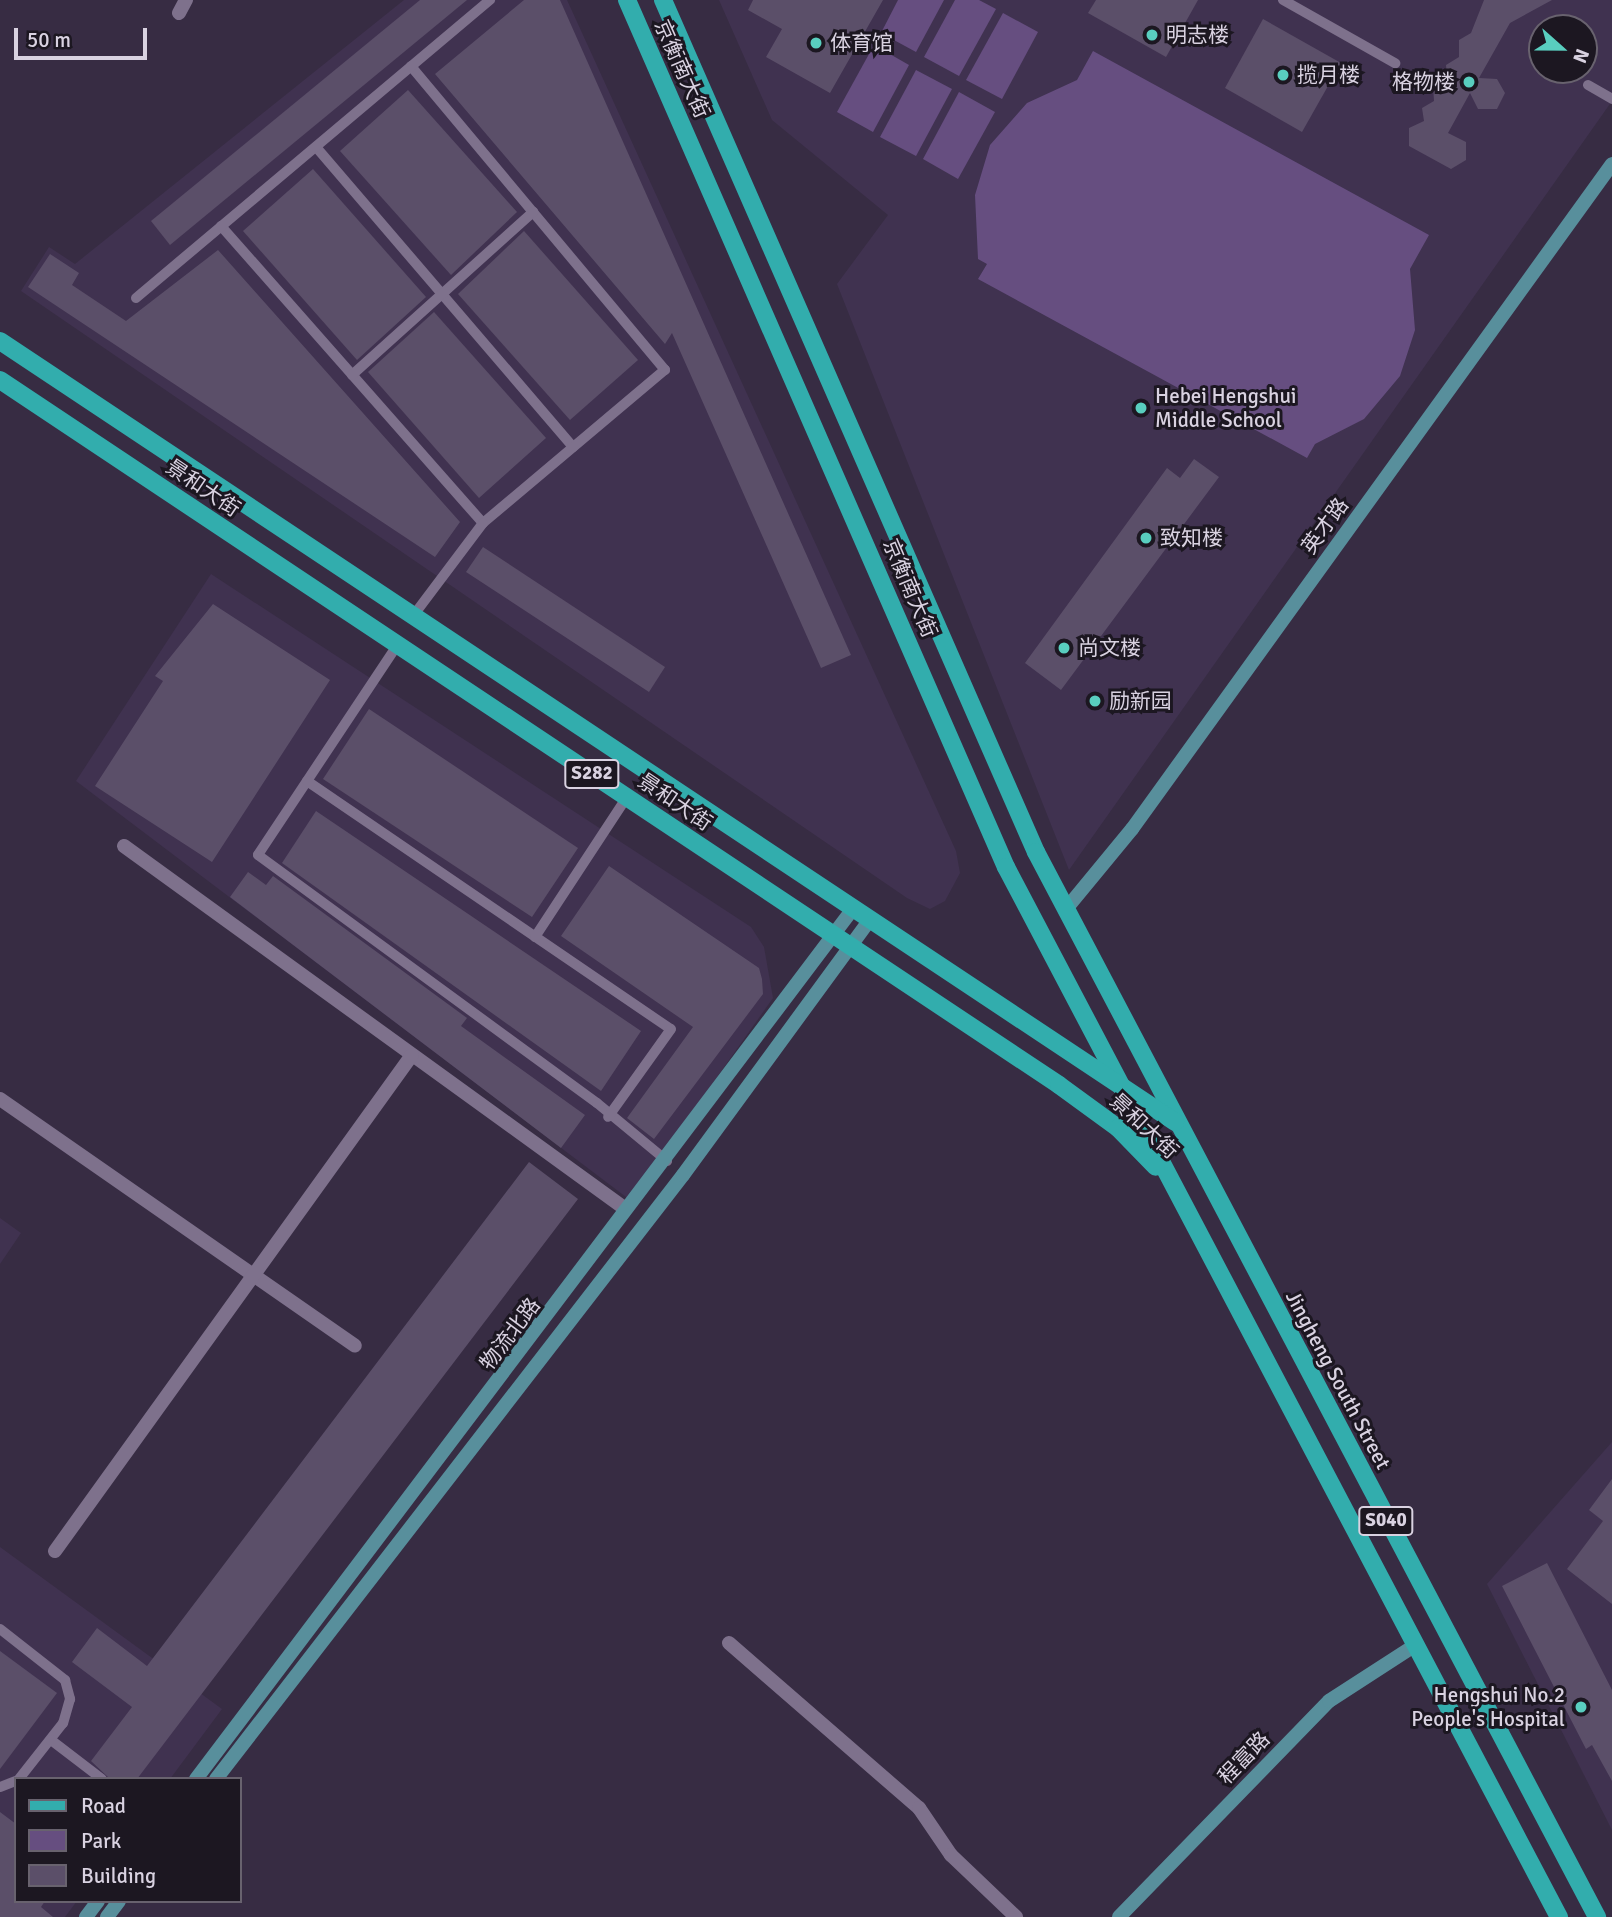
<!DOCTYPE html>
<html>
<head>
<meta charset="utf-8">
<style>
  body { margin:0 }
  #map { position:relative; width:1612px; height:1917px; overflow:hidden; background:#372c43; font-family:Signika,"Noto Sans SC",sans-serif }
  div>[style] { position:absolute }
  .built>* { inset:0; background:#403250 }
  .green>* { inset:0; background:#664e80 }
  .building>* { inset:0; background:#5b4f69 }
  .lane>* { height:10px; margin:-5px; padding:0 5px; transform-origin:5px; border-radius:5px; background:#7e718c }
  .street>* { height:14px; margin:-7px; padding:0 7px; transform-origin:7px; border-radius:7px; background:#7e718c }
  .secondary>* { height:14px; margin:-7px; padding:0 7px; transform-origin:7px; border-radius:7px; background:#588f9c }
  .primary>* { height:18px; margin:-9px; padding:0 9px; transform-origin:9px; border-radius:9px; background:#32adad }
  .dots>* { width:19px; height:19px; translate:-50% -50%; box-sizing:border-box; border:4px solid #1c1721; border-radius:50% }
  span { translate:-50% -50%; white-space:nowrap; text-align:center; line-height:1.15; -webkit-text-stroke:6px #1c1721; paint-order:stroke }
  .shield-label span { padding:2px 5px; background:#1c1721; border:2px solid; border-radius:5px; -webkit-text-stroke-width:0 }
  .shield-label { font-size:19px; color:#d9d2e1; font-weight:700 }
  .poi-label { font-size:21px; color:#d9d2e1 }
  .left { translate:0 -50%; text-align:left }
  .right { translate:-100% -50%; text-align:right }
  .street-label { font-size:21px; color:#d9d2e1 }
  .legend { position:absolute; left:14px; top:1777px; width:228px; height:126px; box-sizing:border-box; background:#1c1721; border:2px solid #68626e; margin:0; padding:9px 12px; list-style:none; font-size:21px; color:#d9d2e1 }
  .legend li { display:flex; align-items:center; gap:14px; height:35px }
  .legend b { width:35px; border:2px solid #68626e }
  .north { position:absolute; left:1528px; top:14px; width:70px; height:70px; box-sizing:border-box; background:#1c1721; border:2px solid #68626e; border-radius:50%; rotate:111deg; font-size:19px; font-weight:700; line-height:28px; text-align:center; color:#d9d2e1 }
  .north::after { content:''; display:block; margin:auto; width:24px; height:32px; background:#59cebf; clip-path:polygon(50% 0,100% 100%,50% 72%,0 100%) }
  .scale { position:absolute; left:14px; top:28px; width:133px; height:32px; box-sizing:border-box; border:4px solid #d9d2e1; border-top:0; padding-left:9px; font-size:21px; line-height:24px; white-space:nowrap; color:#d9d2e1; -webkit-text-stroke:5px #1c1721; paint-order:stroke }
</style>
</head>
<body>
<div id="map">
  <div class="built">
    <i style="clip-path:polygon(404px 0,567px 0,956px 851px,960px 873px,945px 901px,930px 909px,907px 898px,21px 291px,49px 247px,75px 264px)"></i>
    <i style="clip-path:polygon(evenodd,719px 0,1612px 0,1612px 101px,1069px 870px,837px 284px,888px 215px,772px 120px,719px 0,1542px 28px,1584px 28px,1584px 70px,1542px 70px,1542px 28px)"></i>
    <i style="clip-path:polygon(211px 574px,751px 927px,764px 947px,773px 998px,630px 1200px,76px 781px)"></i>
    <i style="clip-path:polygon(0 1218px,21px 1233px,0 1264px)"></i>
    <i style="clip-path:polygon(1612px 1442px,1612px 1830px,1487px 1584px)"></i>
    <i style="clip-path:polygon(0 1547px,222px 1709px,170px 1779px,16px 1779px,16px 1901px,77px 1901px,65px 1917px,0 1917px)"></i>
  </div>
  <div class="green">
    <i style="clip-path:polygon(898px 0,944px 0,916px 52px,881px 33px)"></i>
    <i style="clip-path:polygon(955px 0,979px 0,996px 9px,959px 76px,924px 57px)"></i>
    <i style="clip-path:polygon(1003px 13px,1038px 32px,1002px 99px,966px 80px)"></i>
    <i style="clip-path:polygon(874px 45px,909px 65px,873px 132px,837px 112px)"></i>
    <i style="clip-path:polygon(1093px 51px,1429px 235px,1410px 269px,1415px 330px,1400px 376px,1364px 419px,1315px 444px,1307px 458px,978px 279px,987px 264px,978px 259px,975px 195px,990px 145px,1027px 103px,1077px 80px)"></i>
    <i style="clip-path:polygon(916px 70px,952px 89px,916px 156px,880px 137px)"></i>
    <i style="clip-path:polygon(959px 92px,995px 112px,958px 179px,923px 159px)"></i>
  </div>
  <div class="building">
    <i style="clip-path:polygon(420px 0,467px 0,170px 245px,151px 221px)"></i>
    <i style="clip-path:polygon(524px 0,560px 0,851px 655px,821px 668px,672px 333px,665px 344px,435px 74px)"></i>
    <i style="clip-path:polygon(753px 0,883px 0,830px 93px,766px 57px,782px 29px,748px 10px)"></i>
    <i style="clip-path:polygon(1096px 0,1198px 0,1166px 57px,1088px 13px)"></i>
    <i style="clip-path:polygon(1484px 0,1552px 0,1510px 23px,1479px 78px,1497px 79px,1505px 93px,1497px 109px,1478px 109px,1470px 93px,1448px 133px,1466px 142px,1466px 160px,1451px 169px,1409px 146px,1409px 128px,1424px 121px,1422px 108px,1434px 101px,1433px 86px,1447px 78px,1446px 65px,1459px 57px,1459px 40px,1471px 33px)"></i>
    <i style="clip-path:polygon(1263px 19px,1341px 63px,1302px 132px,1225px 88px)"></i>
    <i style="clip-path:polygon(408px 90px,517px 212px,451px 275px,340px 151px)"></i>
    <i style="clip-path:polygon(313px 169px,426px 297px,357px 360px,243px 231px)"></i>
    <i style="clip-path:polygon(524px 231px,638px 360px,570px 420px,458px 294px)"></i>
    <i style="clip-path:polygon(218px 250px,460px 522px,435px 557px,28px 287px,50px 254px,79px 273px,72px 285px,126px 321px)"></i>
    <i style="clip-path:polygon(434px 312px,546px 438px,479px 498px,368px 372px)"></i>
    <i style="clip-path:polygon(1194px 459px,1219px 477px,1061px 690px,1025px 663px,1167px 468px,1180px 478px)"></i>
    <i style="clip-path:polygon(483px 547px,665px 667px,649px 692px,466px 572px)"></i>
    <i style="clip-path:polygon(213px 604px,330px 680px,212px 862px,95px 786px,163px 681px,155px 676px)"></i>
    <i style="clip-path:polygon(369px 709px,578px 848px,532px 917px,323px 779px)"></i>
    <i style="clip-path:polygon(316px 811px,641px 1031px,601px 1091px,282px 863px)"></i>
    <i style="clip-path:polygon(609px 866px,759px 968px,762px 979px,763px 994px,654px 1139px,627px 1118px,693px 1027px,561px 936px)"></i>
    <i style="clip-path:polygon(248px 872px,266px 885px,273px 876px,467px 1018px,461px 1026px,585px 1115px,561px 1148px,230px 897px)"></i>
    <i style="clip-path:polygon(529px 1162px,578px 1199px,137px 1779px,110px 1779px,91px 1761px,132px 1707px,72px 1662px,97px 1628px,147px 1666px)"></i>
    <i style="clip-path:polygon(1612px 1479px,1612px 1604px,1567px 1569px,1603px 1521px,1589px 1510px)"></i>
    <i style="clip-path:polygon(1547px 1563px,1612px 1690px,1612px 1781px,1592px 1745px,1586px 1749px,1502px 1586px)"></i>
    <i style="clip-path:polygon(0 1651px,57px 1693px,0 1769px)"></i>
    <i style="clip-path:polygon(0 1812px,16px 1824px,16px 1901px,45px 1901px,41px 1907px,53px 1917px,0 1917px)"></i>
  </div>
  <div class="lane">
    <i style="left:1283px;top:0;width:129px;rotate:29.4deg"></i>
    <i style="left:1588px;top:85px;width:28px;rotate:30deg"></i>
    <i style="left:316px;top:147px;width:395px;rotate:49.4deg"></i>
    <i style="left:221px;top:226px;width:396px;rotate:48.6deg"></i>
    <i style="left:483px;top:523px;width:238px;rotate:-40.1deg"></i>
    <i style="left:665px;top:370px;width:396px;rotate:-129.9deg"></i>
    <i style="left:136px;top:298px;width:463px;rotate:-40.1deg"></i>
    <i style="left:352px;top:375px;width:244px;rotate:-42deg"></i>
    <i style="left:413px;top:616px;width:116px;rotate:-53deg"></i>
    <i style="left:398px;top:644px;width:253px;rotate:123.6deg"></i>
    <i style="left:258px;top:855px;width:420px;rotate:36.2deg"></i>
    <i style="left:597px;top:1103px;width:91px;rotate:39.6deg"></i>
    <i style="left:307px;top:781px;width:440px;rotate:34.3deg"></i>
    <i style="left:671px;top:1029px;width:108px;rotate:125.6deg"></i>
    <i style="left:535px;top:937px;width:168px;rotate:-56.7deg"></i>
    <i style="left:0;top:1629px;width:83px;rotate:38.1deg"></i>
    <i style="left:65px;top:1680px;width:20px;rotate:75deg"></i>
    <i style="left:70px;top:1699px;width:25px;rotate:106deg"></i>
    <i style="left:63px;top:1723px;width:71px;rotate:128.2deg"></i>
    <i style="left:51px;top:1740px;width:64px;rotate:37.4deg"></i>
    <i style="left:0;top:1787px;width:17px;rotate:-21deg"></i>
  </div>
  <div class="street">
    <i style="left:179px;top:13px;width:15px;rotate:-62deg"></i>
    <i style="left:124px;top:846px;width:617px;rotate:35.9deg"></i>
    <i style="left:0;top:1099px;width:432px;rotate:34.8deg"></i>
    <i style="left:55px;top:1551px;width:611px;rotate:-54.26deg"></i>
    <i style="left:729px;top:1643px;width:252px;rotate:41deg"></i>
    <i style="left:919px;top:1808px;width:57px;rotate:55.8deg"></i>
    <i style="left:951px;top:1855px;width:90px;rotate:43.6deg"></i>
  </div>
  <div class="secondary">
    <i style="left:1066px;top:909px;width:104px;rotate:-50.5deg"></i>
    <i style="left:1132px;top:829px;width:820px;rotate:-54.18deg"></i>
    <i style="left:196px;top:1779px;width:1089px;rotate:-52.95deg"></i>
    <i style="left:216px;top:1779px;width:763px;rotate:-52.29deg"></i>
    <i style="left:683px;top:1175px;width:315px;rotate:-53.8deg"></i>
    <i style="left:86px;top:1917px;width:20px;rotate:-53deg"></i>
    <i style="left:107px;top:1917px;width:20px;rotate:-53deg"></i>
    <i style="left:1119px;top:1917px;width:301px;rotate:-45.8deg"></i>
    <i style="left:1329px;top:1701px;width:101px;rotate:-32.9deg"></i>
  </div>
  <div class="primary">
    <i style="left:627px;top:0;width:946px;rotate:66.39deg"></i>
    <i style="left:1006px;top:867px;width:1187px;rotate:62.23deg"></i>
    <i style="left:663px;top:0;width:930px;rotate:66.36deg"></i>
    <i style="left:1036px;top:852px;width:1204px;rotate:62.22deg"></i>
    <i style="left:0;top:341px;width:1411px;rotate:33.61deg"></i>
    <i style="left:0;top:380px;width:1272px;rotate:33.65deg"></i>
    <i style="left:1059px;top:1085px;width:73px;rotate:36.1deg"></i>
    <i style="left:1118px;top:1128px;width:54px;rotate:45.7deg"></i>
  </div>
  <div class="dots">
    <i style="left:1152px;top:35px;background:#59cebf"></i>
    <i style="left:816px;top:43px;background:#59cebf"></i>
    <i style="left:1283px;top:75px;background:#59cebf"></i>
    <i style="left:1469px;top:82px;background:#59cebf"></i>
    <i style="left:1141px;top:408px;background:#59cebf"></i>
    <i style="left:1146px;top:538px;background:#59cebf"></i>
    <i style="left:1064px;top:648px;background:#59cebf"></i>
    <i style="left:1095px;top:701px;background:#59cebf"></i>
    <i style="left:1581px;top:1707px;background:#59cebf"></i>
  </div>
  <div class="shield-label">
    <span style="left:592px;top:774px">S282</span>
    <span style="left:1386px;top:1521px">S040</span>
  </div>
  <div class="poi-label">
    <span class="left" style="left:1166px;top:35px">明志楼</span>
    <span class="left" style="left:830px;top:43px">体育馆</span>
    <span class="left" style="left:1297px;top:75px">揽月楼</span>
    <span class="right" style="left:1455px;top:82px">格物楼</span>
    <span class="left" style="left:1155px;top:408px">Hebei Hengshui<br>Middle School</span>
    <span class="left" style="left:1160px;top:538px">致知楼</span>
    <span class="left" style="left:1078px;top:648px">尚文楼</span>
    <span class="left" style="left:1109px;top:701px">励新园</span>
    <span class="right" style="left:1565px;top:1707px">Hengshui No.2<br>People's Hospital</span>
  </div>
  <div class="street-label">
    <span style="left:682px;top:69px;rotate:66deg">京衡南大街</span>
    <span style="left:203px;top:488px;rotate:34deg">景和大街</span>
    <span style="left:1325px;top:526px;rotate:-54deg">英才路</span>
    <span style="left:910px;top:588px;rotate:67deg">京衡南大街</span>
    <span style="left:675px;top:802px;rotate:34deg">景和大街</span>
    <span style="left:1144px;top:1126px;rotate:43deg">景和大街</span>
    <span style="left:510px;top:1334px;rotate:-53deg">物流北路</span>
    <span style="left:1338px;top:1380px;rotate:62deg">Jingheng South Street</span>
    <span style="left:1244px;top:1758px;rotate:-46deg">程富路</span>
  </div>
  <ul class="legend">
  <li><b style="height:9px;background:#32adad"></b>Road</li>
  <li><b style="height:19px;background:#664e80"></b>Park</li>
  <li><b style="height:19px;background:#5b4f69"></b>Building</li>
  </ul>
  <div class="north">N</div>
  <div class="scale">50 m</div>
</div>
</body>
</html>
